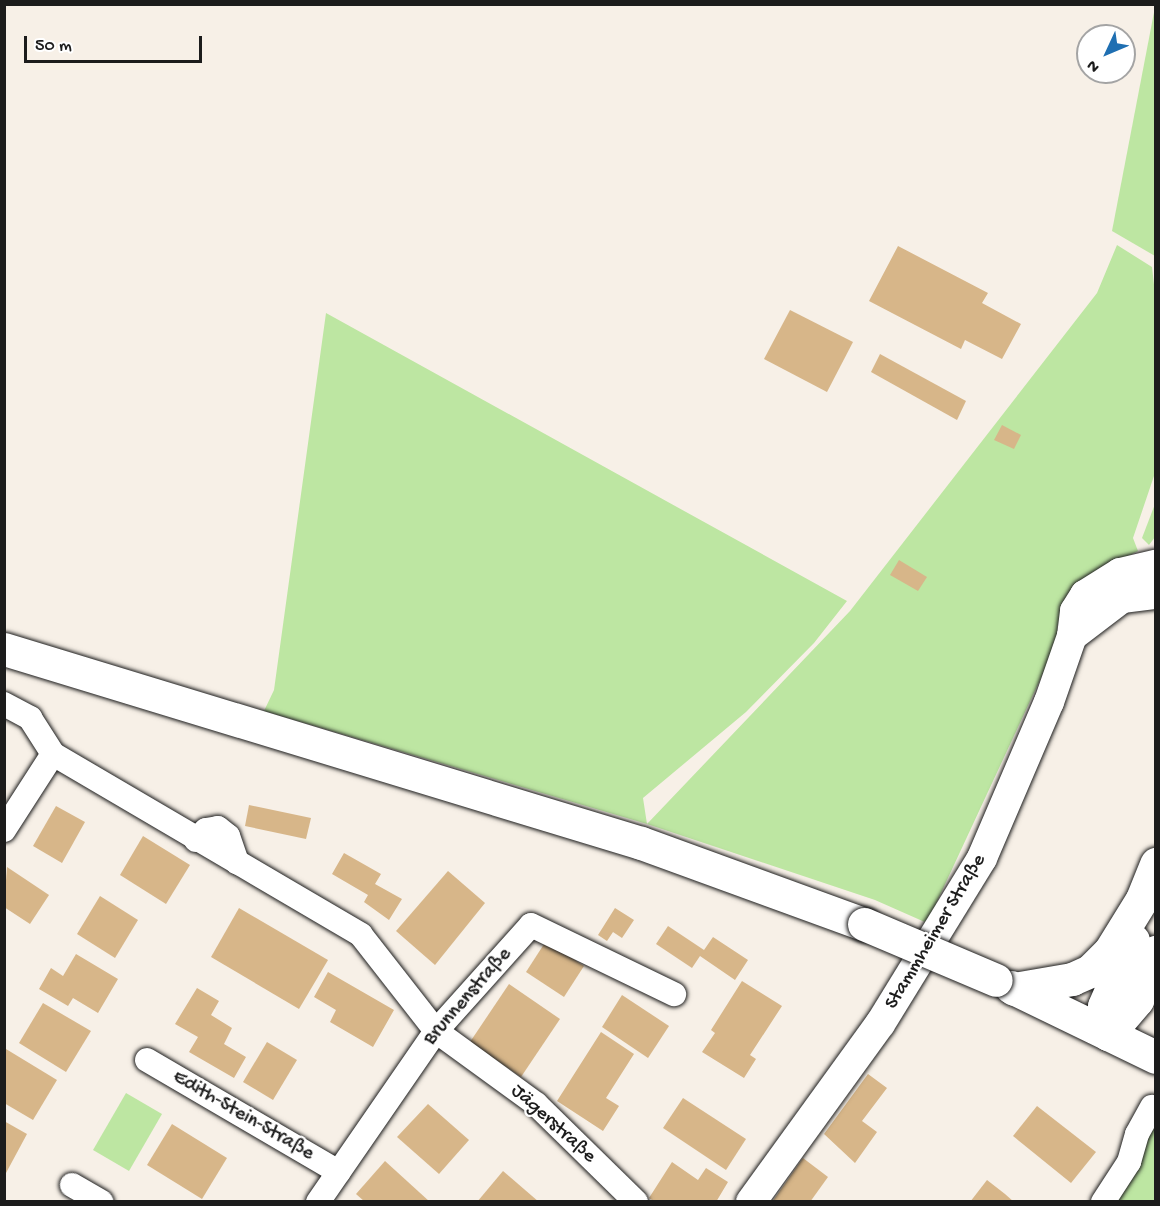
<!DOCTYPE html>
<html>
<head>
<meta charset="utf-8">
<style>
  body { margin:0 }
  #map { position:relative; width:1160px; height:1206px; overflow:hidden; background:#f7f0e7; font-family:"Gochi Hand",sans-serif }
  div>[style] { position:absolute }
  .green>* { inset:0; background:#bde6a2 }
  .building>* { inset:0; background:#d7b689 }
  .roads { filter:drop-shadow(0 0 2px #1c1c1c) drop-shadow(0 0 2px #1c1c1c) }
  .minor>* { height:24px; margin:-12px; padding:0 12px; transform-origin:12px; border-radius:12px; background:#fff }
  .tertiary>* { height:30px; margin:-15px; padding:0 15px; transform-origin:15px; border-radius:15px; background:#fff }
  .secondary>* { height:33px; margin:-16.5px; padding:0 16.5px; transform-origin:16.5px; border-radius:16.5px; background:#fff }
  .bridges { filter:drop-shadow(0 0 2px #1c1c1c) drop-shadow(0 0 2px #1c1c1c) }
  .secondary-bridge>* { height:33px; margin:-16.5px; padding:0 16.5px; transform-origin:16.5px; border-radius:16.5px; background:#fff }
  span { translate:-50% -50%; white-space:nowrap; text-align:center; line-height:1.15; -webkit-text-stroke:4.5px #fff; paint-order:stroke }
  .street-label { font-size:20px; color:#1c1c1c }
  .frame { position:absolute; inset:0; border:6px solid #1c1c1c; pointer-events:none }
  .north { position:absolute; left:1076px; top:24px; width:60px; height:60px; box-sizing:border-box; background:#fff; border:2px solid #a4a4a4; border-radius:50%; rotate:226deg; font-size:16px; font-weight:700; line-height:24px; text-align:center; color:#1c1c1c }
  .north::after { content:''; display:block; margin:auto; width:21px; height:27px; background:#1f6fb2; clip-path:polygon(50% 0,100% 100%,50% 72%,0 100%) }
  .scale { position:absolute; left:24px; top:36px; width:178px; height:27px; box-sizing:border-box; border:3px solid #1c1c1c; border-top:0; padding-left:8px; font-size:18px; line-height:21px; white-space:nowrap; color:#1c1c1c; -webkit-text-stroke:4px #fff; paint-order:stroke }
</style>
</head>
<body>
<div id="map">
  <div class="green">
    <i style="clip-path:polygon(1155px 7px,1155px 256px,1112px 231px)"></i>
    <i style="clip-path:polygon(1117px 245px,1152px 267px,1156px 302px,1155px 473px,1133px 538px,1138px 551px,1079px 581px,1068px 596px,1057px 627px,1059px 639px,927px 923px,875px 900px,647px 824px,264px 711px,274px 690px,326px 313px,847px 601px,814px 643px,746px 712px,643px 798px,647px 824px,850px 611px,1097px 293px)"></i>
    <i style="clip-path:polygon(1155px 504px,1155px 537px,1149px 545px,1142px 538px)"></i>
    <i style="clip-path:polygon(126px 1093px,162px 1114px,129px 1171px,93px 1150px)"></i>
    <i style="clip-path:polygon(1155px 1125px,1155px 1201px,1112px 1201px)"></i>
  </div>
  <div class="building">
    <i style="clip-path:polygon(898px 246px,988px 293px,982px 303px,1021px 324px,1002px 359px,965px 340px,961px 349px,869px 301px)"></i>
    <i style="clip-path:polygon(790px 310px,853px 342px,827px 392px,764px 359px)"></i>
    <i style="clip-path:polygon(880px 354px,966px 401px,957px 420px,871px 372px)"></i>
    <i style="clip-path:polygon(1002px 425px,1021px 435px,1014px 449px,994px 440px)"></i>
    <i style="clip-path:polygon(899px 560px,927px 577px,918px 591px,890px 575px)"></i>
    <i style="clip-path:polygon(249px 805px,311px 818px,306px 839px,245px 826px)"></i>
    <i style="clip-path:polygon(56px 806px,85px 822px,62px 863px,33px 846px)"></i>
    <i style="clip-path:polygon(143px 836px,190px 865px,166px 904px,120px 875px)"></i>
    <i style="clip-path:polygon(344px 853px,381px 874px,375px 884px,402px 899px,389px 920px,364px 902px,368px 895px,332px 874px)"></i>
    <i style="clip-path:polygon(7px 867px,49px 895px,30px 924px,4px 907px)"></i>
    <i style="clip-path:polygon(448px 871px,485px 903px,435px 965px,396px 931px)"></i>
    <i style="clip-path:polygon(100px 896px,138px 920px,115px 958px,77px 934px)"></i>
    <i style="clip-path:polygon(239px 908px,328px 960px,299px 1009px,211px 957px)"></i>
    <i style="clip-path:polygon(615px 908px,634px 920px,622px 938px,613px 932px,607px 941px,598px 935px)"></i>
    <i style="clip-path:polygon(668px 926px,704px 950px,713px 937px,748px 960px,735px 980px,700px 956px,692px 968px,656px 944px)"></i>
    <i style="clip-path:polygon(546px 941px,584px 966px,564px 997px,526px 972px)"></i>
    <i style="clip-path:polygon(76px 954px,118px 979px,98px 1013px,73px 998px,68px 1006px,39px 989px,51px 968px,63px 976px)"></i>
    <i style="clip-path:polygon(328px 972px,394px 1010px,373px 1047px,330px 1022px,336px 1010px,314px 997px)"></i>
    <i style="clip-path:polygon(742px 981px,782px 1006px,750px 1055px,756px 1059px,744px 1078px,702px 1052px,715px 1033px,711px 1030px)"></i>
    <i style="clip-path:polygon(509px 984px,560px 1019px,521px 1077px,470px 1042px)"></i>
    <i style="clip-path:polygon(197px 988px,219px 1001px,211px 1015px,232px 1028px,224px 1044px,246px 1057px,234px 1078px,189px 1052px,198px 1037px,175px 1024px)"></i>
    <i style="clip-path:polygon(622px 995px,669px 1026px,648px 1058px,602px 1027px)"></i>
    <i style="clip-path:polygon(43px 1003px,91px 1031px,66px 1072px,19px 1043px)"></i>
    <i style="clip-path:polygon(601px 1032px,634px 1054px,606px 1098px,619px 1106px,603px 1131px,557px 1101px)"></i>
    <i style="clip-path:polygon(267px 1042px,297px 1060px,273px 1100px,243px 1082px)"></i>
    <i style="clip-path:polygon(6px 1049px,57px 1080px,33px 1120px,4px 1103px)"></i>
    <i style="clip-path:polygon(868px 1074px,887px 1088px,862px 1121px,877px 1132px,855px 1163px,824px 1134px)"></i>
    <i style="clip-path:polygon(683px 1098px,746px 1139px,726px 1170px,663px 1128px)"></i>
    <i style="clip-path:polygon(428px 1104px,469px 1140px,439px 1174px,397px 1137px)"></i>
    <i style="clip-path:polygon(1037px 1106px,1096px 1152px,1071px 1183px,1013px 1136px)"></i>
    <i style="clip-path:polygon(4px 1121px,27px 1134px,6px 1173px,4px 1172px)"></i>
    <i style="clip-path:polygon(172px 1124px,227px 1158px,202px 1199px,147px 1165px)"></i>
    <i style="clip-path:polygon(803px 1158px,828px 1177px,810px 1202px,772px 1202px)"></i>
    <i style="clip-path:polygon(385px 1161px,430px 1202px,365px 1202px,356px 1194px)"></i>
    <i style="clip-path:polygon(672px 1162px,698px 1180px,706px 1168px,728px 1182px,716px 1202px,655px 1202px,649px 1198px)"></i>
    <i style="clip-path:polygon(503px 1171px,539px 1202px,477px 1202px)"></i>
    <i style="clip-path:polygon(987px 1180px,1005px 1194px,1014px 1202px,970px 1202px)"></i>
  </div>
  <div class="roads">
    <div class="minor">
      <i style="left:4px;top:704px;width:30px;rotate:28deg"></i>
      <i style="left:30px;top:718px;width:43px;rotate:57.4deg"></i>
      <i style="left:53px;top:754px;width:357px;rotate:30.4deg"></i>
      <i style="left:361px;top:935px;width:122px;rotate:52deg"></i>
      <i style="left:436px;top:1031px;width:124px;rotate:36.1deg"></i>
      <i style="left:536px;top:1104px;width:140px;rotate:44.4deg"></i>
      <i style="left:4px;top:830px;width:90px;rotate:-57.2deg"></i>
      <i style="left:196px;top:840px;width:14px;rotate:-45deg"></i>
      <i style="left:206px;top:830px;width:12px;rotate:-9deg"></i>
      <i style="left:218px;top:828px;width:13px;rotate:39deg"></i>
      <i style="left:228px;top:836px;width:28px;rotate:71deg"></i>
      <i style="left:147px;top:1060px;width:222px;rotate:30.3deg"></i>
      <i style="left:72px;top:1185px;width:34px;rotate:30deg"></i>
      <i style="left:318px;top:1202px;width:208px;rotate:-55.4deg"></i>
      <i style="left:436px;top:1031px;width:142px;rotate:-48.1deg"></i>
      <i style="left:531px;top:925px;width:159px;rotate:25.8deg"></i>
      <i style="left:1103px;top:1202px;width:48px;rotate:-57deg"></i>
      <i style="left:1129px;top:1162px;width:29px;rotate:-74deg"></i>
      <i style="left:1137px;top:1134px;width:31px;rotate:-61deg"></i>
    </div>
    <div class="tertiary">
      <i style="left:1072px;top:636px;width:63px;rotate:-37.2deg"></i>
      <i style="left:1122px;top:598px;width:34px;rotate:-7deg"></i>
      <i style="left:751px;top:1202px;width:220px;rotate:-54.1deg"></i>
      <i style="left:880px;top:1024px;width:195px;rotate:-58.4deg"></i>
      <i style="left:982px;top:858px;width:170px;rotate:-66.8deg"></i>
      <i style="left:1049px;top:702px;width:70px;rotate:-70.8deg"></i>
      <i style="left:1072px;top:636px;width:25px;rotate:-83deg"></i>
      <i style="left:1075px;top:611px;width:19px;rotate:-58deg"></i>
      <i style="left:1085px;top:595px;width:41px;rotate:-32.2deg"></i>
      <i style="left:1120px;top:573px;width:37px;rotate:-13deg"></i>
    </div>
    <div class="secondary">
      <i style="left:4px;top:649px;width:666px;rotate:16.94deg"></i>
      <i style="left:641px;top:843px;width:237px;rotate:20deg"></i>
      <i style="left:1011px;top:987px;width:161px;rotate:25.8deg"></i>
      <i style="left:1014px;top:989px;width:59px;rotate:-9.8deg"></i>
      <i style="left:1072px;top:979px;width:20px;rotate:-24deg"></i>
      <i style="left:1090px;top:971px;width:28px;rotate:-45deg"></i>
      <i style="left:1110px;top:951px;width:61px;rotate:-58.4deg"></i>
      <i style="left:1142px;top:899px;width:38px;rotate:-68deg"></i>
      <i style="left:1108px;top:1034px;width:28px;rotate:-98deg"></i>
      <i style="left:1104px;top:1006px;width:72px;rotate:-66.3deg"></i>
      <i style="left:1108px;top:1034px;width:45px;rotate:-49.5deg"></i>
      <i style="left:1137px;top:1000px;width:52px;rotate:-68.4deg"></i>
    </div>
  </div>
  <div class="bridges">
    <div class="secondary-bridge">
      <i style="left:864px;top:924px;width:143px;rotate:23deg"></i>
    </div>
  </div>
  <div class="street-label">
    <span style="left:936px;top:932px;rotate:-59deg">Stammheimer Straße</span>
    <span style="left:468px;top:997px;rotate:-49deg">Brunnenstraße</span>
    <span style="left:243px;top:1116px;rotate:30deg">Edith-Stein-Straße</span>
    <span style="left:553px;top:1124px;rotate:42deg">Jägerstraße</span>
  </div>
  <div class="frame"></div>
  <div class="north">N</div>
  <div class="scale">50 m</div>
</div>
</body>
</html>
